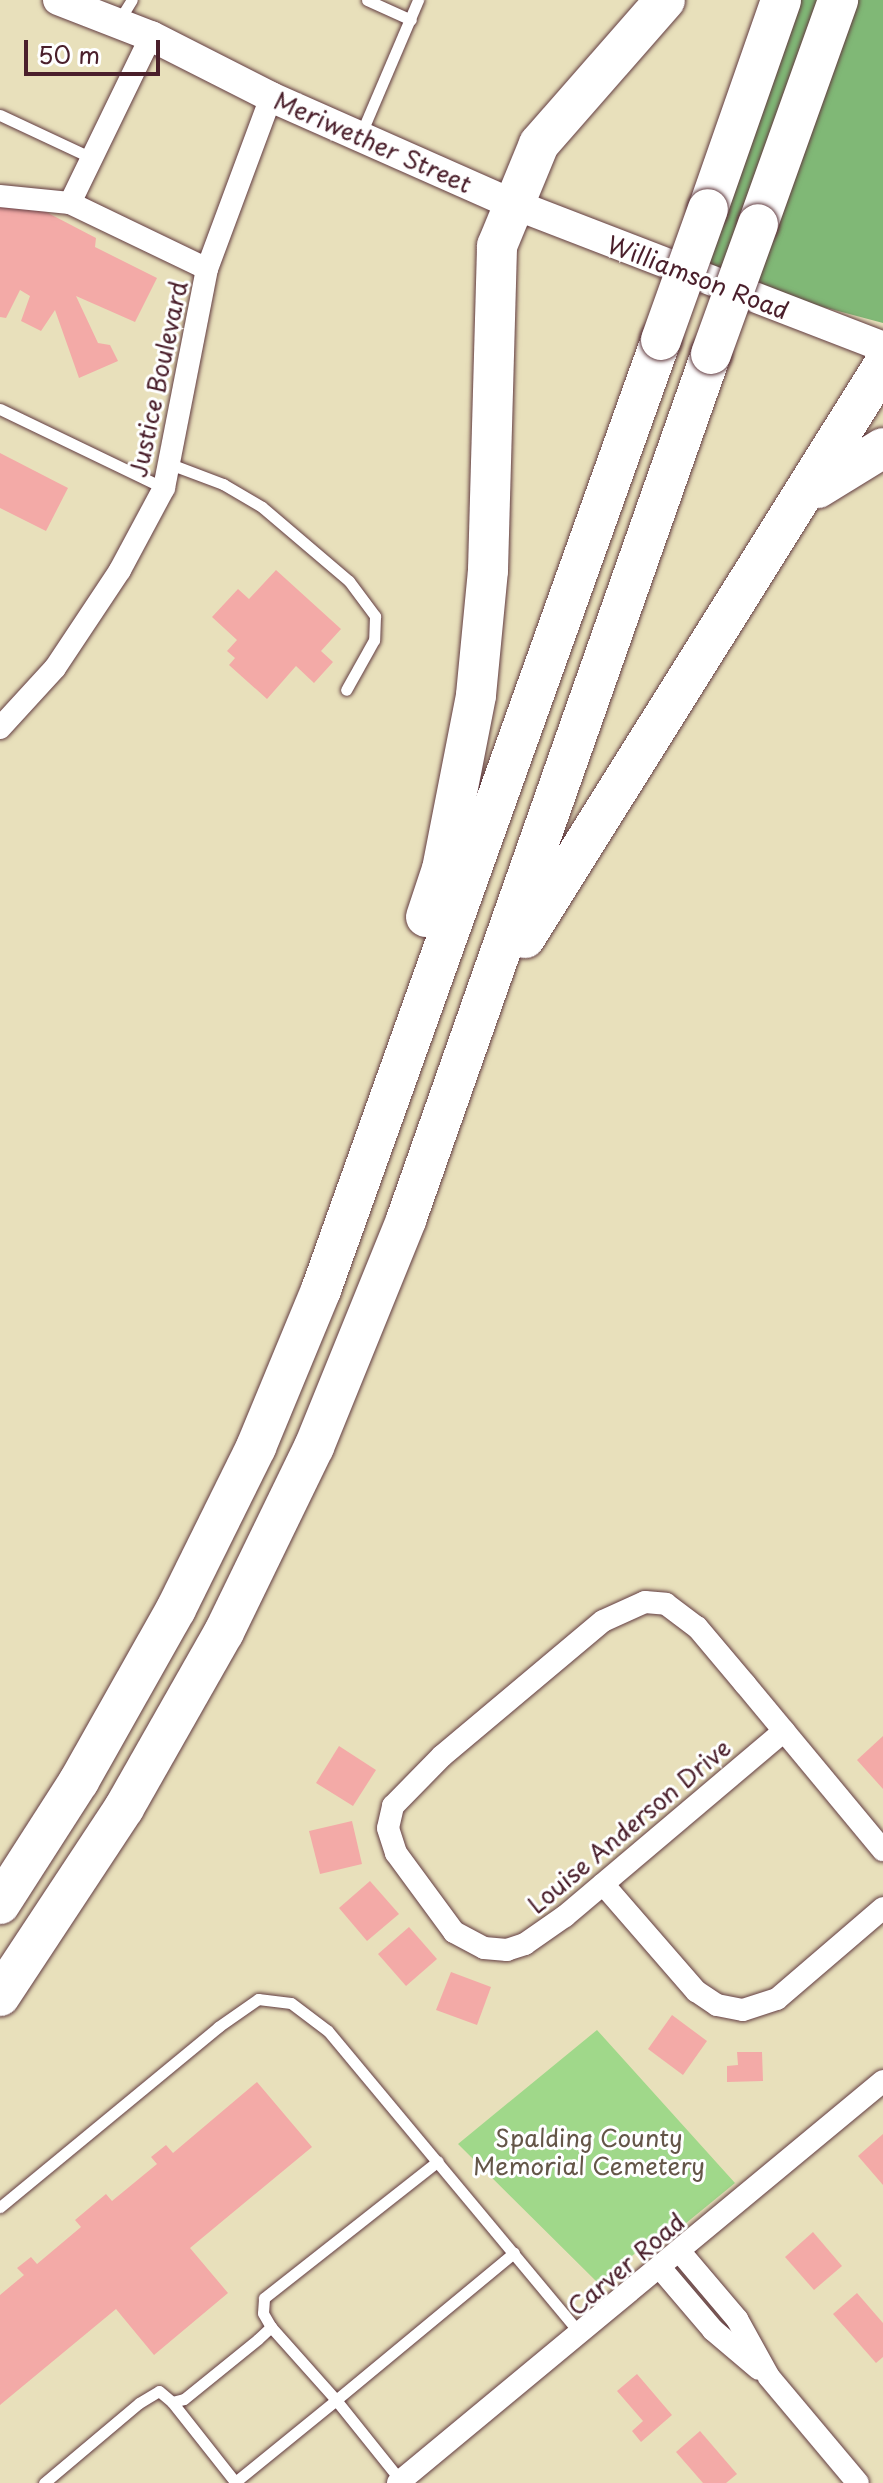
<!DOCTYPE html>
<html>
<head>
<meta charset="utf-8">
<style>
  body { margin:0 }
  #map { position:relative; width:883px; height:2483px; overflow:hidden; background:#e8e0bb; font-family:"Playpen Sans",sans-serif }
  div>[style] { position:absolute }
  .green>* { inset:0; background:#a0d88a }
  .forest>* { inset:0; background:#80b876 }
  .building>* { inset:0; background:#f3aaa7 }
  .roads { filter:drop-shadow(0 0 2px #623c41) drop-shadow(0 0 2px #623c41) }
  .lane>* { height:11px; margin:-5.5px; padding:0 5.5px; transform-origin:5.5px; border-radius:5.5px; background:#fff }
  .street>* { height:22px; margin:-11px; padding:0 11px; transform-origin:11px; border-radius:11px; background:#fff }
  .secondary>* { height:30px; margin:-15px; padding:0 15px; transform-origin:15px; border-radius:15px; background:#fff }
  .highway>* { height:40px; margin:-20px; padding:0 20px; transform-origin:20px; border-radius:20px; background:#fff }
  .bridges { filter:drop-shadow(0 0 2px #623c41) drop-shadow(0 0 2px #623c41) }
  .highway-bridge>* { height:40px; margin:-20px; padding:0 20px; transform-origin:20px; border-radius:20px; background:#fff }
  span { translate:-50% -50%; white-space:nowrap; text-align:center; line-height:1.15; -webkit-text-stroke:6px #fff; paint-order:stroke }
  .street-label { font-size:24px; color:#4a1f2b }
  .park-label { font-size:24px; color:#645648 }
  .scale { position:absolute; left:24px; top:40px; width:136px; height:36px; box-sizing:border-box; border:4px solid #4a1f2b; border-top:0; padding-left:10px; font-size:24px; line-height:28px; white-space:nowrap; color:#4a1f2b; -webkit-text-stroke:6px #fff; paint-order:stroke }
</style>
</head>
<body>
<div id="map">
  <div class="green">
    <i style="clip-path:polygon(597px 2030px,735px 2183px,674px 2233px,667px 2226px,599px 2284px,458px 2144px)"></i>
  </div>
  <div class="forest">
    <i style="clip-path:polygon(796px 0,883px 0,883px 323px,703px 275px)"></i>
  </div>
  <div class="building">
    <i style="clip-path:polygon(25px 201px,96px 238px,95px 247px,157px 278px,135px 322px,76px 296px,98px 343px,110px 345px,118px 361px,79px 378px,55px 310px,41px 331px,21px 321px,30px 296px,20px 290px,6px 318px,0 317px,0 205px)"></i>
    <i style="clip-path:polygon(0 453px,68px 488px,46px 531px,0 508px)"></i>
    <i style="clip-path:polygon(276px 570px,341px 629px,321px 651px,333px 662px,314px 683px,296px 666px,267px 699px,229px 665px,235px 658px,227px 651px,237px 640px,212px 617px,238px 589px,249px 599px)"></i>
    <i style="clip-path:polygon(883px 1736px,883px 1789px,857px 1760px)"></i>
    <i style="clip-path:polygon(339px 1746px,376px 1770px,353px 1806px,316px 1783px)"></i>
    <i style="clip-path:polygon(352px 1821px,362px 1864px,320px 1874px,309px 1831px)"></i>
    <i style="clip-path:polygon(370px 1881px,399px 1914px,367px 1941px,339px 1908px)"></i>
    <i style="clip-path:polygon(409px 1927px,437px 1959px,406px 1986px,378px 1954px)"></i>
    <i style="clip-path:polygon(451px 1972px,491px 1987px,477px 2025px,436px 2010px)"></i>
    <i style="clip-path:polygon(672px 2015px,707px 2041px,683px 2075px,648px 2049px)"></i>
    <i style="clip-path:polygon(737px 2052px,762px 2052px,763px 2081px,727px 2082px,727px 2066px,738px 2065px)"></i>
    <i style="clip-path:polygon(257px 2082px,312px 2147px,190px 2248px,228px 2293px,154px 2355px,116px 2309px,0 2405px,0 2295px,24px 2275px,17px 2268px,31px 2257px,37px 2264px,81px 2227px,75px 2220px,106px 2194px,112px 2201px,157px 2164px,151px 2157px,166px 2145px,173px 2153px)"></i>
    <i style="clip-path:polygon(883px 2134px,883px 2185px,858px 2156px)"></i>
    <i style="clip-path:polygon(813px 2232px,842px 2266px,814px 2290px,785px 2257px)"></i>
    <i style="clip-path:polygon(857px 2293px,883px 2323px,883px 2357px,876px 2363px,833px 2314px)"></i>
    <i style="clip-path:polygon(637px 2374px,672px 2415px,641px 2442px,632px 2431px,643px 2421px,617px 2391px)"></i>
    <i style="clip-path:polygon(700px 2431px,737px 2474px,726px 2483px,703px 2483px,676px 2452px)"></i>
  </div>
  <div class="roads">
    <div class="lane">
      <i style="left:367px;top:0;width:48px;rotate:24.4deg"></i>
      <i style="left:118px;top:22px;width:26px;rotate:-58deg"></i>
      <i style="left:0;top:115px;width:102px;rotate:25.1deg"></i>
      <i style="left:360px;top:136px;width:148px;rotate:-66.9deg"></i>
      <i style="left:0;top:409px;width:182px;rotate:25.7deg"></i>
      <i style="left:170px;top:464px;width:57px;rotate:20.7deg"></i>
      <i style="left:223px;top:484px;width:45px;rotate:30.5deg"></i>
      <i style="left:262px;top:507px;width:114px;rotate:40.4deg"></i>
      <i style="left:349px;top:581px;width:44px;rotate:53.4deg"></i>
      <i style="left:375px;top:616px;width:24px;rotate:92deg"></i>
      <i style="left:374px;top:640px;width:57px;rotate:119.2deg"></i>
      <i style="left:0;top:2207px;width:283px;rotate:-39.5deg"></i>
      <i style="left:218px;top:2027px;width:49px;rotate:-35deg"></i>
      <i style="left:258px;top:1999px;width:33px;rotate:7deg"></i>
      <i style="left:291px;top:2003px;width:46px;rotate:37.1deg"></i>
      <i style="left:328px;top:2031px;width:396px;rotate:50.2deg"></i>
      <i style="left:271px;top:2327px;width:98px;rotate:48.3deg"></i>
      <i style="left:336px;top:2400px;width:231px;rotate:-39.6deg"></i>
      <i style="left:172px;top:2402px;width:103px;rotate:51.7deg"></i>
      <i style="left:44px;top:2483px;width:124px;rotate:-40.1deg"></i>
      <i style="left:139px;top:2403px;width:23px;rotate:-31deg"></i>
      <i style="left:159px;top:2391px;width:17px;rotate:40deg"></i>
      <i style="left:172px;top:2402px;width:12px;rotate:-14deg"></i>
      <i style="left:184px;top:2399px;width:95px;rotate:-39deg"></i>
      <i style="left:258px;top:2339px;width:18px;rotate:-43deg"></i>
      <i style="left:271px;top:2327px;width:16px;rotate:-120deg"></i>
      <i style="left:263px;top:2313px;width:15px;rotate:-86deg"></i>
      <i style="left:264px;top:2298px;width:221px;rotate:-38.2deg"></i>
      <i style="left:234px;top:2483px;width:132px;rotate:-39.1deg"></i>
      <i style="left:336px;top:2400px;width:104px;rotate:51.3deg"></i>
    </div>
    <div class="street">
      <i style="left:0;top:196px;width:70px;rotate:5.7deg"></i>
      <i style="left:70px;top:203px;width:152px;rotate:25.7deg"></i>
      <i style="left:70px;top:203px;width:186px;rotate:-64.1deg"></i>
      <i style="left:0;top:728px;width:81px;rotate:-47.5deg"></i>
      <i style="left:55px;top:668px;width:118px;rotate:-56.4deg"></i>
      <i style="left:120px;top:570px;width:93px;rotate:-61.8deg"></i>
      <i style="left:164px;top:488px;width:223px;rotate:-78.9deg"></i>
      <i style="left:207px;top:269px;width:184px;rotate:-69.6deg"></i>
      <i style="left:784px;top:1731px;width:287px;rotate:139.8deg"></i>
      <i style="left:565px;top:1916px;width:49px;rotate:145deg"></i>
      <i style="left:525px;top:1944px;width:19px;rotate:162deg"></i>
      <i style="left:507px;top:1950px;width:23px;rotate:-175deg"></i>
      <i style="left:484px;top:1948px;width:34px;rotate:-152deg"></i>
      <i style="left:454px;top:1932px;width:98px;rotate:-126.3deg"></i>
      <i style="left:396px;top:1853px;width:26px;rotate:-108deg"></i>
      <i style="left:388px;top:1828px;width:23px;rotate:-77deg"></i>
      <i style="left:393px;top:1806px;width:70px;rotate:-45.6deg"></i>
      <i style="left:442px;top:1756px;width:210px;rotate:-40deg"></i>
      <i style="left:603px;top:1621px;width:46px;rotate:-24.3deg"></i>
      <i style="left:645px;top:1602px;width:21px;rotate:5deg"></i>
      <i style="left:666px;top:1604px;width:39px;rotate:37deg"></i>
      <i style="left:697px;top:1627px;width:75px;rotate:49.9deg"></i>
      <i style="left:745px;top:1684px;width:216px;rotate:50.3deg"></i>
      <i style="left:603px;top:1884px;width:142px;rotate:49deg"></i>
      <i style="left:696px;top:1991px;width:25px;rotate:34deg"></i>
      <i style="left:717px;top:2005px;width:26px;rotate:11deg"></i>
      <i style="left:743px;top:2010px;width:36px;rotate:-18deg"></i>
      <i style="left:777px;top:1999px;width:140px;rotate:-40.6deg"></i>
      <i style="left:681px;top:2253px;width:87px;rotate:49.7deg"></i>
      <i style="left:737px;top:2319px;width:66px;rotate:61.1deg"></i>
      <i style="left:769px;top:2377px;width:138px;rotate:50deg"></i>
      <i style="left:662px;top:2270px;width:79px;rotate:49.6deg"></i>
      <i style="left:713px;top:2330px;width:60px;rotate:40.3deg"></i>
      <i style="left:398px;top:2483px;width:630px;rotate:-39.65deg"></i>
    </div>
    <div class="secondary">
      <i style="left:58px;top:0;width:100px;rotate:21.2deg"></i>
      <i style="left:151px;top:36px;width:135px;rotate:26.9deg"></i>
      <i style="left:271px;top:97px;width:265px;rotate:23.9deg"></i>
      <i style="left:513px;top:204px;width:397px;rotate:21.1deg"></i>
    </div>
    <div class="highway">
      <i style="left:708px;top:209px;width:221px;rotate:-70.7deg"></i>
      <i style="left:758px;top:224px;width:238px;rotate:-70.3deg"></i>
      <i style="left:818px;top:488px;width:76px;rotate:-31.6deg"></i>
      <i style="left:426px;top:917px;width:51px;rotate:-71.6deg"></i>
      <i style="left:442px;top:869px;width:177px;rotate:-78.9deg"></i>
      <i style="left:476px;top:695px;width:126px;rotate:-84.5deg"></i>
      <i style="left:488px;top:570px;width:324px;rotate:-88.4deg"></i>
      <i style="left:497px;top:246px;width:110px;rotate:-67.6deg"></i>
      <i style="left:539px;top:144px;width:191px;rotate:-48.8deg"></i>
      <i style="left:525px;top:938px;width:675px;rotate:-57.96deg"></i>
      <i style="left:0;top:1904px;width:146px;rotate:-57.3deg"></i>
      <i style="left:79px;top:1781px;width:197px;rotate:-60.6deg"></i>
      <i style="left:176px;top:1609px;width:181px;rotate:-63.7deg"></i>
      <i style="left:256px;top:1447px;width:170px;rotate:-67.5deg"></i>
      <i style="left:321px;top:1290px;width:1009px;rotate:-70.31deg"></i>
      <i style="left:0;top:1996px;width:225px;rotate:-56.6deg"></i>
      <i style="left:124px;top:1808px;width:202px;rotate:-60.4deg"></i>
      <i style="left:224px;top:1632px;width:206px;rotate:-64.1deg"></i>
      <i style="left:314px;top:1447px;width:245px;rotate:-67.9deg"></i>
      <i style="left:406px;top:1220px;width:918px;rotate:-70.6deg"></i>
    </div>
  </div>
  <div class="bridges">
    <div class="highway-bridge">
      <i style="left:661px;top:340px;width:139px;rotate:-70.3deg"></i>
      <i style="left:711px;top:354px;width:138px;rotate:-70.1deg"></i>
    </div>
  </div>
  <div class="street-label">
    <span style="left:373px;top:142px;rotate:24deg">Meriwether Street</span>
    <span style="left:698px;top:277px;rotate:21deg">Williamson Road</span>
    <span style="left:158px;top:379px;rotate:-78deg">Justice Boulevard</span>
    <span style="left:629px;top:1826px;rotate:-40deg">Louise Anderson Drive</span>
    <span style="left:626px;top:2264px;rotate:-40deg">Carver Road</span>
  </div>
  <div class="park-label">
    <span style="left:589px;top:2152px">Spalding County<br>Memorial Cemetery</span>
  </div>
  <div class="scale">50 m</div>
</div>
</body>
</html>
